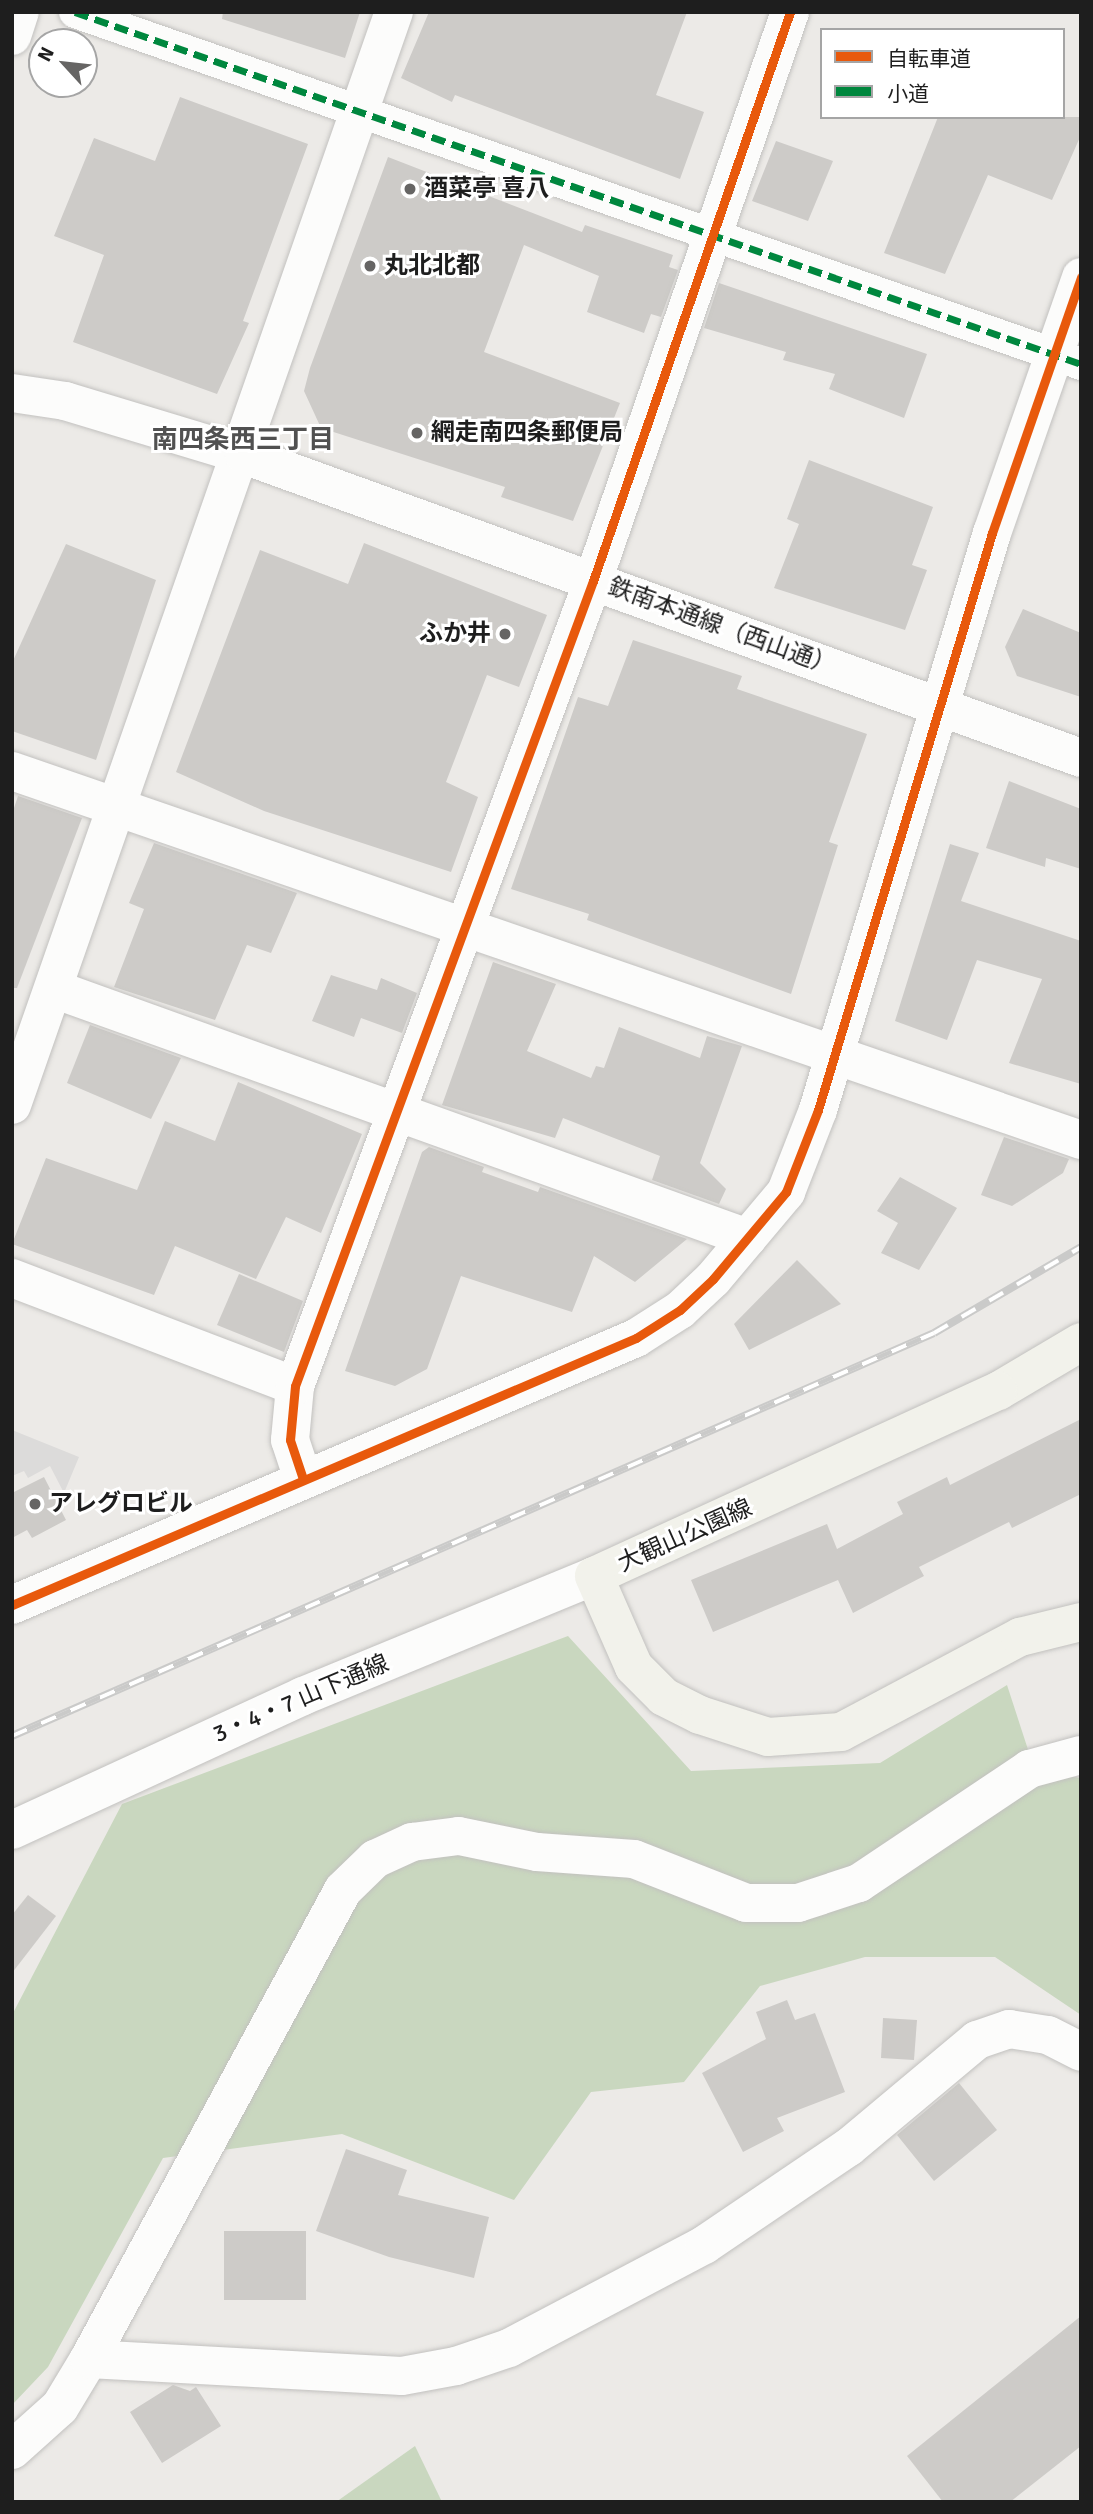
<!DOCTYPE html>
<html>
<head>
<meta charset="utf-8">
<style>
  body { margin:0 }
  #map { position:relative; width:1093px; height:2514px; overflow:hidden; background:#eceae7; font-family:Signika,"Noto Sans JP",sans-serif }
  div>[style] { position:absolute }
  .forest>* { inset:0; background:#c9d7bf }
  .parking>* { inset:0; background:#dcdbda }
  .building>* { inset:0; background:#cdcbc8 }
  .roads { filter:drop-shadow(0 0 2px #c2c1bf) drop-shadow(0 0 2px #c2c1bf) }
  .pedestrian>* { height:32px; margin:-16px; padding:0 16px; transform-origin:16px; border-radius:16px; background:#fcfcfb }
  .minor>* { height:38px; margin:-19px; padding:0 19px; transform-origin:19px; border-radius:19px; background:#fcfcfb }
  .tertiary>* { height:38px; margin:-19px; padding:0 19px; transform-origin:19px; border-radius:19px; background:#fcfcfb }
  .secondary>* { height:38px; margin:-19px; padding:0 19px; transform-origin:19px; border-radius:19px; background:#f2f2eb }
  .rail>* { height:8px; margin-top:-4px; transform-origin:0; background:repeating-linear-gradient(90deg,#fff 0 16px,#cacac9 0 32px); box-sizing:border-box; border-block:2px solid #cacac9 }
  .quiet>* { height:7px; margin-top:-3.5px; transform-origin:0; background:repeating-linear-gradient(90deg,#00873e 0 14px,transparent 0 21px) }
  .cycleway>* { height:9px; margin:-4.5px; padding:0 4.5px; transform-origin:4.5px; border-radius:4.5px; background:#e8590c }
  .dots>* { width:19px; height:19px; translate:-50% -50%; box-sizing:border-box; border:4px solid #fff; border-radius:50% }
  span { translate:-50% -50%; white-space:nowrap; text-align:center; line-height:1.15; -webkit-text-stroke:6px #fff; paint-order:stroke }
  .poi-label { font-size:24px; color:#1e1e1e; font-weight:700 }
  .left { translate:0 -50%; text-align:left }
  .right { translate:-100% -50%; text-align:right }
  .street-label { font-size:24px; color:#1e1e1e }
  .neighbourhood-label { font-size:26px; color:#515151; font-weight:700 }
  .frame { position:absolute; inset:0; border:14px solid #1e1e1e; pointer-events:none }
  .legend { position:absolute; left:820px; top:28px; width:245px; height:91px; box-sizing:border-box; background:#fff; border:2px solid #a5a5a5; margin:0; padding:9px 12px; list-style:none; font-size:21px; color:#1e1e1e }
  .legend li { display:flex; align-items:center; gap:14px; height:35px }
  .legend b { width:35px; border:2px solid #a5a5a5 }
  .north { position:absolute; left:28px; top:28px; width:70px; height:70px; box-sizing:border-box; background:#fff; border:2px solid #a5a5a5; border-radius:50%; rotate:297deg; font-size:19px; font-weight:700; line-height:28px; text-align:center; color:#1e1e1e }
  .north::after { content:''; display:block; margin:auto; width:24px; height:32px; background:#666564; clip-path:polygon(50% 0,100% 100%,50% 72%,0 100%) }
</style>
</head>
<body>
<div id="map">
  <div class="forest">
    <i style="clip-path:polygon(568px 1636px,691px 1771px,880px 1763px,1007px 1685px,1035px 1771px,1081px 1778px,1081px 2015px,995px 1957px,865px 1957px,760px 1986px,684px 2082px,591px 2092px,514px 2200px,342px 2134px,163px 2158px,48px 2367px,12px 2405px,12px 2015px,122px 1804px)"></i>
    <i style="clip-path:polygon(415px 2446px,442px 2502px,336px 2502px)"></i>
  </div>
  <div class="parking">
    <i style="clip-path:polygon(12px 1430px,79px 1457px,64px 1493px,50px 1466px,28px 1478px,24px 1471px,12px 1476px)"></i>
  </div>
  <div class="building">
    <i style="clip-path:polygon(223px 12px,360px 12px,345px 58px,222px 19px)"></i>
    <i style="clip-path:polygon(429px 12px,687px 12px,656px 95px,704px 112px,680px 179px,455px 95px,452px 102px,401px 78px)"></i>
    <i style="clip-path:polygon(180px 97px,308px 144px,243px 321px,249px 323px,217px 394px,73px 342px,104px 255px,54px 236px,94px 138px,155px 161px)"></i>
    <i style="clip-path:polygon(938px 117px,1081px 117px,1081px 135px,1052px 200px,988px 175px,945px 274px,884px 253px)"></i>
    <i style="clip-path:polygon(776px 141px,833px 161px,808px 221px,752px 201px)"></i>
    <i style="clip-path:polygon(388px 157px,582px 232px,585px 225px,673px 255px,669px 267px,678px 270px,661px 317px,651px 314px,644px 333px,587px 312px,599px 276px,524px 245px,484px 352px,620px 403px,573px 521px,501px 497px,505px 487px,321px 428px,304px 391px,310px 368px)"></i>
    <i style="clip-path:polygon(719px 283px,927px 354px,904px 418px,829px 389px,835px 374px,783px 360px,786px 352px,704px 328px)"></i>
    <i style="clip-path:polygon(809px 460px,933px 507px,912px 565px,927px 570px,905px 630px,774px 588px,799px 524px,787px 519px)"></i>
    <i style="clip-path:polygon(364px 543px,547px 615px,519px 687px,487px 675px,446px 782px,478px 797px,451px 872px,264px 811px,176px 772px,260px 550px,348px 584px)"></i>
    <i style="clip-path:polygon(66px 544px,156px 580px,96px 760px,12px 731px,12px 663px)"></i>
    <i style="clip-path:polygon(1023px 609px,1081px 633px,1081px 697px,1017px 676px,1005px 647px)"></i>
    <i style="clip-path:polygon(633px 640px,742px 676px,737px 689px,867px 734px,829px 842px,838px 845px,791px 994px,587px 920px,589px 914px,511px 889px,578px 697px,608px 706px)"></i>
    <i style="clip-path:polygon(1009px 781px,1081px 809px,1081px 869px,1046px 858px,1045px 867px,986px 848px)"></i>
    <i style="clip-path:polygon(18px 796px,82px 818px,17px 988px,12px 988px,12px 814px)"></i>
    <i style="clip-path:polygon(154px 843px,297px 893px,271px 953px,247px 945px,215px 1020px,114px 987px,144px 909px,129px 903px)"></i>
    <i style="clip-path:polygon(950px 844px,979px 853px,961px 901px,1081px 941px,1081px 1084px,1009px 1063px,1042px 979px,977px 960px,947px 1040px,895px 1021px)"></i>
    <i style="clip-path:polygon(493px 962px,556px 984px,527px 1051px,591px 1078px,596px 1066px,604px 1068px,619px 1027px,700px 1058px,707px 1036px,742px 1046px,700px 1163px,726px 1189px,719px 1204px,652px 1180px,660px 1156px,563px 1118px,555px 1138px,442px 1105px)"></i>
    <i style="clip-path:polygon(331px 975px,377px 990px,381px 978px,417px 993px,402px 1033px,361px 1018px,354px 1037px,312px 1021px)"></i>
    <i style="clip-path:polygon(90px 1025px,181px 1058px,151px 1119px,67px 1083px)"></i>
    <i style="clip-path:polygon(238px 1082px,362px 1134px,321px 1233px,286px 1217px,256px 1279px,175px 1246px,154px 1295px,12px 1244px,46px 1158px,137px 1190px,165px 1121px,215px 1141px)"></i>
    <i style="clip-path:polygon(1004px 1137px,1069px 1159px,1063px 1173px,1012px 1206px,981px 1195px)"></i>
    <i style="clip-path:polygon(429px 1147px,484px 1167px,482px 1172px,538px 1192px,540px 1187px,687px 1239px,635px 1282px,594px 1256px,572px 1312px,461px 1276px,427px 1369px,395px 1386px,345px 1371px,422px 1152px)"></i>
    <i style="clip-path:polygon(900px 1177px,957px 1208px,919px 1270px,881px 1253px,898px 1223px,877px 1211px)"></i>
    <i style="clip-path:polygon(797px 1260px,841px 1304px,749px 1350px,734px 1324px)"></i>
    <i style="clip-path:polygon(239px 1274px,303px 1301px,284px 1352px,217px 1325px)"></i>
    <i style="clip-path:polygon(1081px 1419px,1081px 1494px,1012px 1528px,1009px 1522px,919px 1567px,924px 1576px,853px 1613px,838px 1580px,713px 1632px,691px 1580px,827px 1524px,837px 1549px,903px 1514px,897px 1502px,947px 1477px,950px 1485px)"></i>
    <i style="clip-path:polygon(44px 1477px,66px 1520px,32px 1538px,27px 1530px,12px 1538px,12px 1493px)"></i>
    <i style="clip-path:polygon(28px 1895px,56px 1916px,12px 1973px,12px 1915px)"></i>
    <i style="clip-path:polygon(787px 2000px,795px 2020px,815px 2013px,845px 2092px,777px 2118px,784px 2131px,743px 2152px,702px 2073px,766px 2039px,756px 2012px)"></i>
    <i style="clip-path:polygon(883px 2018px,917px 2020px,914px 2060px,881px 2058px)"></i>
    <i style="clip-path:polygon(959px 2083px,997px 2130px,934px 2181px,897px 2135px)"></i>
    <i style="clip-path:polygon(346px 2149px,407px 2170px,398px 2195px,489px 2217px,474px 2278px,389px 2257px,316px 2231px)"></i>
    <i style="clip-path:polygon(224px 2231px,306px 2231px,306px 2300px,224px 2300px)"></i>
    <i style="clip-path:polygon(1081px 2316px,1081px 2446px,1010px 2502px,943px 2502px,907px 2456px)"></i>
    <i style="clip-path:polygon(173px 2385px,190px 2391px,196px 2387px,221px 2426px,162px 2463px,130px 2412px)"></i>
  </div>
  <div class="roads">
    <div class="pedestrian">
      <i style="left:75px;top:12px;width:1066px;rotate:19.28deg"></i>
    </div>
    <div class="minor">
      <i style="left:12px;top:36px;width:25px;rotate:-72deg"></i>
      <i style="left:12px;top:771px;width:1131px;rotate:19.04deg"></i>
      <i style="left:54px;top:989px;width:737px;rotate:19.74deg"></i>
      <i style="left:12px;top:1105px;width:1158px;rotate:-70.74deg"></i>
      <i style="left:12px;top:1278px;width:303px;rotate:20.9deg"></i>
      <i style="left:303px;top:1479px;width:41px;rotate:-108.4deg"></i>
      <i style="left:290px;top:1440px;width:54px;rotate:-84.7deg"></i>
      <i style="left:295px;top:1386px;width:858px;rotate:-69.69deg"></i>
      <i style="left:593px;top:581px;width:602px;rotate:-70.9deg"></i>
      <i style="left:89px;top:2359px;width:313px;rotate:3.1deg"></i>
      <i style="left:402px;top:2376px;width:55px;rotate:-10.5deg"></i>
      <i style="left:456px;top:2366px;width:56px;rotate:-18.8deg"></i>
      <i style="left:509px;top:2348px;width:221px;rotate:-27.8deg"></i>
      <i style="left:704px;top:2245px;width:175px;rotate:-34.1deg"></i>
      <i style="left:849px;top:2147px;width:167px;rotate:-39.9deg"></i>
      <i style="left:977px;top:2040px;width:34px;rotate:-19deg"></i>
      <i style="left:1009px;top:2029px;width:39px;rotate:9deg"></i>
      <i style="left:1048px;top:2035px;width:37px;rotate:27deg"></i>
      <i style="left:12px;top:2450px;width:64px;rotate:-41.9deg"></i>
      <i style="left:60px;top:2407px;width:56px;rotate:-58.9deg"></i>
      <i style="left:89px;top:2359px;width:533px;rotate:-61.56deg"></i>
      <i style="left:343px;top:1890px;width:45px;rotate:-44.1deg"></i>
      <i style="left:375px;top:1859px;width:41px;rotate:-24.7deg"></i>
      <i style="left:412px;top:1842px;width:47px;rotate:-7.3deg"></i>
      <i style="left:459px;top:1836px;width:80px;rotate:11.6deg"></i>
      <i style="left:537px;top:1852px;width:97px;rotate:4.1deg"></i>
      <i style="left:634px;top:1859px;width:120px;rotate:21.4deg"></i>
      <i style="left:746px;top:1903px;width:52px"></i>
      <i style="left:798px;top:1903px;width:64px;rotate:-18.2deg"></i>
      <i style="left:859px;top:1883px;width:205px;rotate:-33.8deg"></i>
      <i style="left:1029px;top:1769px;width:54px;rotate:-15.1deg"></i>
    </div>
    <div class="tertiary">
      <i style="left:12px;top:393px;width:54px;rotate:8.6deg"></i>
      <i style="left:65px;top:401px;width:187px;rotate:16.8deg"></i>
      <i style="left:244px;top:455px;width:890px;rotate:19.9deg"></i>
      <i style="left:12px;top:1605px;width:679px;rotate:-23.17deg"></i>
      <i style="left:636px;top:1338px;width:52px;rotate:-32.5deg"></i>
      <i style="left:680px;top:1310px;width:45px;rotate:-43.2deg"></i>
      <i style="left:713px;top:1279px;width:114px;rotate:-50deg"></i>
      <i style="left:786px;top:1192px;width:88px;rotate:-68.7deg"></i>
      <i style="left:818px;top:1110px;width:603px;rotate:-73.22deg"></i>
      <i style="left:992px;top:533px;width:271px;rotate:-70.8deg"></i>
      <i style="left:12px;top:1830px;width:320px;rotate:-24.7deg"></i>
      <i style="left:303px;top:1696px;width:315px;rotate:-22.4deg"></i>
    </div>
    <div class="secondary">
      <i style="left:1081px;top:1342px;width:96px;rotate:149.4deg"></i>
      <i style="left:998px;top:1391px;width:444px;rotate:155.4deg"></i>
      <i style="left:594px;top:1576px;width:99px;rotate:66.3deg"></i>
      <i style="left:634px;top:1667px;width:42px;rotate:45deg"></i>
      <i style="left:664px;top:1697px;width:40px;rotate:26.6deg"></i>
      <i style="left:700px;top:1715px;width:71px;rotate:17.9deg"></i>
      <i style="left:768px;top:1737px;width:73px;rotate:-3.9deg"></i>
      <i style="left:841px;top:1732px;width:203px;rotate:-28deg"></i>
      <i style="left:1020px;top:1637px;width:63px;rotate:-13.8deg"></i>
    </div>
  </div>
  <div class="rail">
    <i style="left:12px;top:1736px;width:1006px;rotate:-23.61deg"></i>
    <i style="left:934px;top:1333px;width:170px;rotate:-30.3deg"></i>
  </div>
  <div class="quiet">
    <i style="left:75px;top:12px;width:1066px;rotate:19.28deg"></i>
  </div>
  <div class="cycleway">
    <i style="left:303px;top:1479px;width:41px;rotate:-108.4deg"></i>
    <i style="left:290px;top:1440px;width:54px;rotate:-84.7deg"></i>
    <i style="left:295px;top:1386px;width:858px;rotate:-69.69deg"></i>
    <i style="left:593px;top:581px;width:602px;rotate:-70.9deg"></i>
    <i style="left:12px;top:1605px;width:679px;rotate:-23.17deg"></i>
    <i style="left:636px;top:1338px;width:52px;rotate:-32.5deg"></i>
    <i style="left:680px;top:1310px;width:45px;rotate:-43.2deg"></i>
    <i style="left:713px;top:1279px;width:114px;rotate:-50deg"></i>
    <i style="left:786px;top:1192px;width:88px;rotate:-68.7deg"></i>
    <i style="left:818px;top:1110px;width:603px;rotate:-73.22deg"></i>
    <i style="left:992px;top:533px;width:271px;rotate:-70.8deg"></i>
  </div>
  <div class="dots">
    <i style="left:410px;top:189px;background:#666564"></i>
    <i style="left:370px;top:266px;background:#666564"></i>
    <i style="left:417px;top:433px;background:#666564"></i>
    <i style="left:505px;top:634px;background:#666564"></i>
    <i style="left:35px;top:1504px;background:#666564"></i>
  </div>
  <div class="poi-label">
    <span class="left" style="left:424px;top:189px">酒菜亭 喜八</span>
    <span class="left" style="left:384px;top:266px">丸北北都</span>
    <span class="left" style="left:431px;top:433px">網走南四条郵便局</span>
    <span class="right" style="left:491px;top:634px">ふか井</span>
    <span class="left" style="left:49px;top:1504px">アレグロビル</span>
  </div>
  <div class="street-label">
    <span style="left:722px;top:627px;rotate:20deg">鉄南本通線（西山通）</span>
    <span style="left:685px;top:1536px;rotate:-24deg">大観山公園線</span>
    <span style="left:301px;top:1699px;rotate:-23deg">3・4・7 山下通線</span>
  </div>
  <div class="neighbourhood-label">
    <span style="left:243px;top:441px">南四条西三丁目</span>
  </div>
  <div class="frame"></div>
  <ul class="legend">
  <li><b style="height:9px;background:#e8590c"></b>自転車道</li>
  <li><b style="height:9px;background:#00873e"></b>小道</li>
  </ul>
  <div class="north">N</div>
</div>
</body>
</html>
